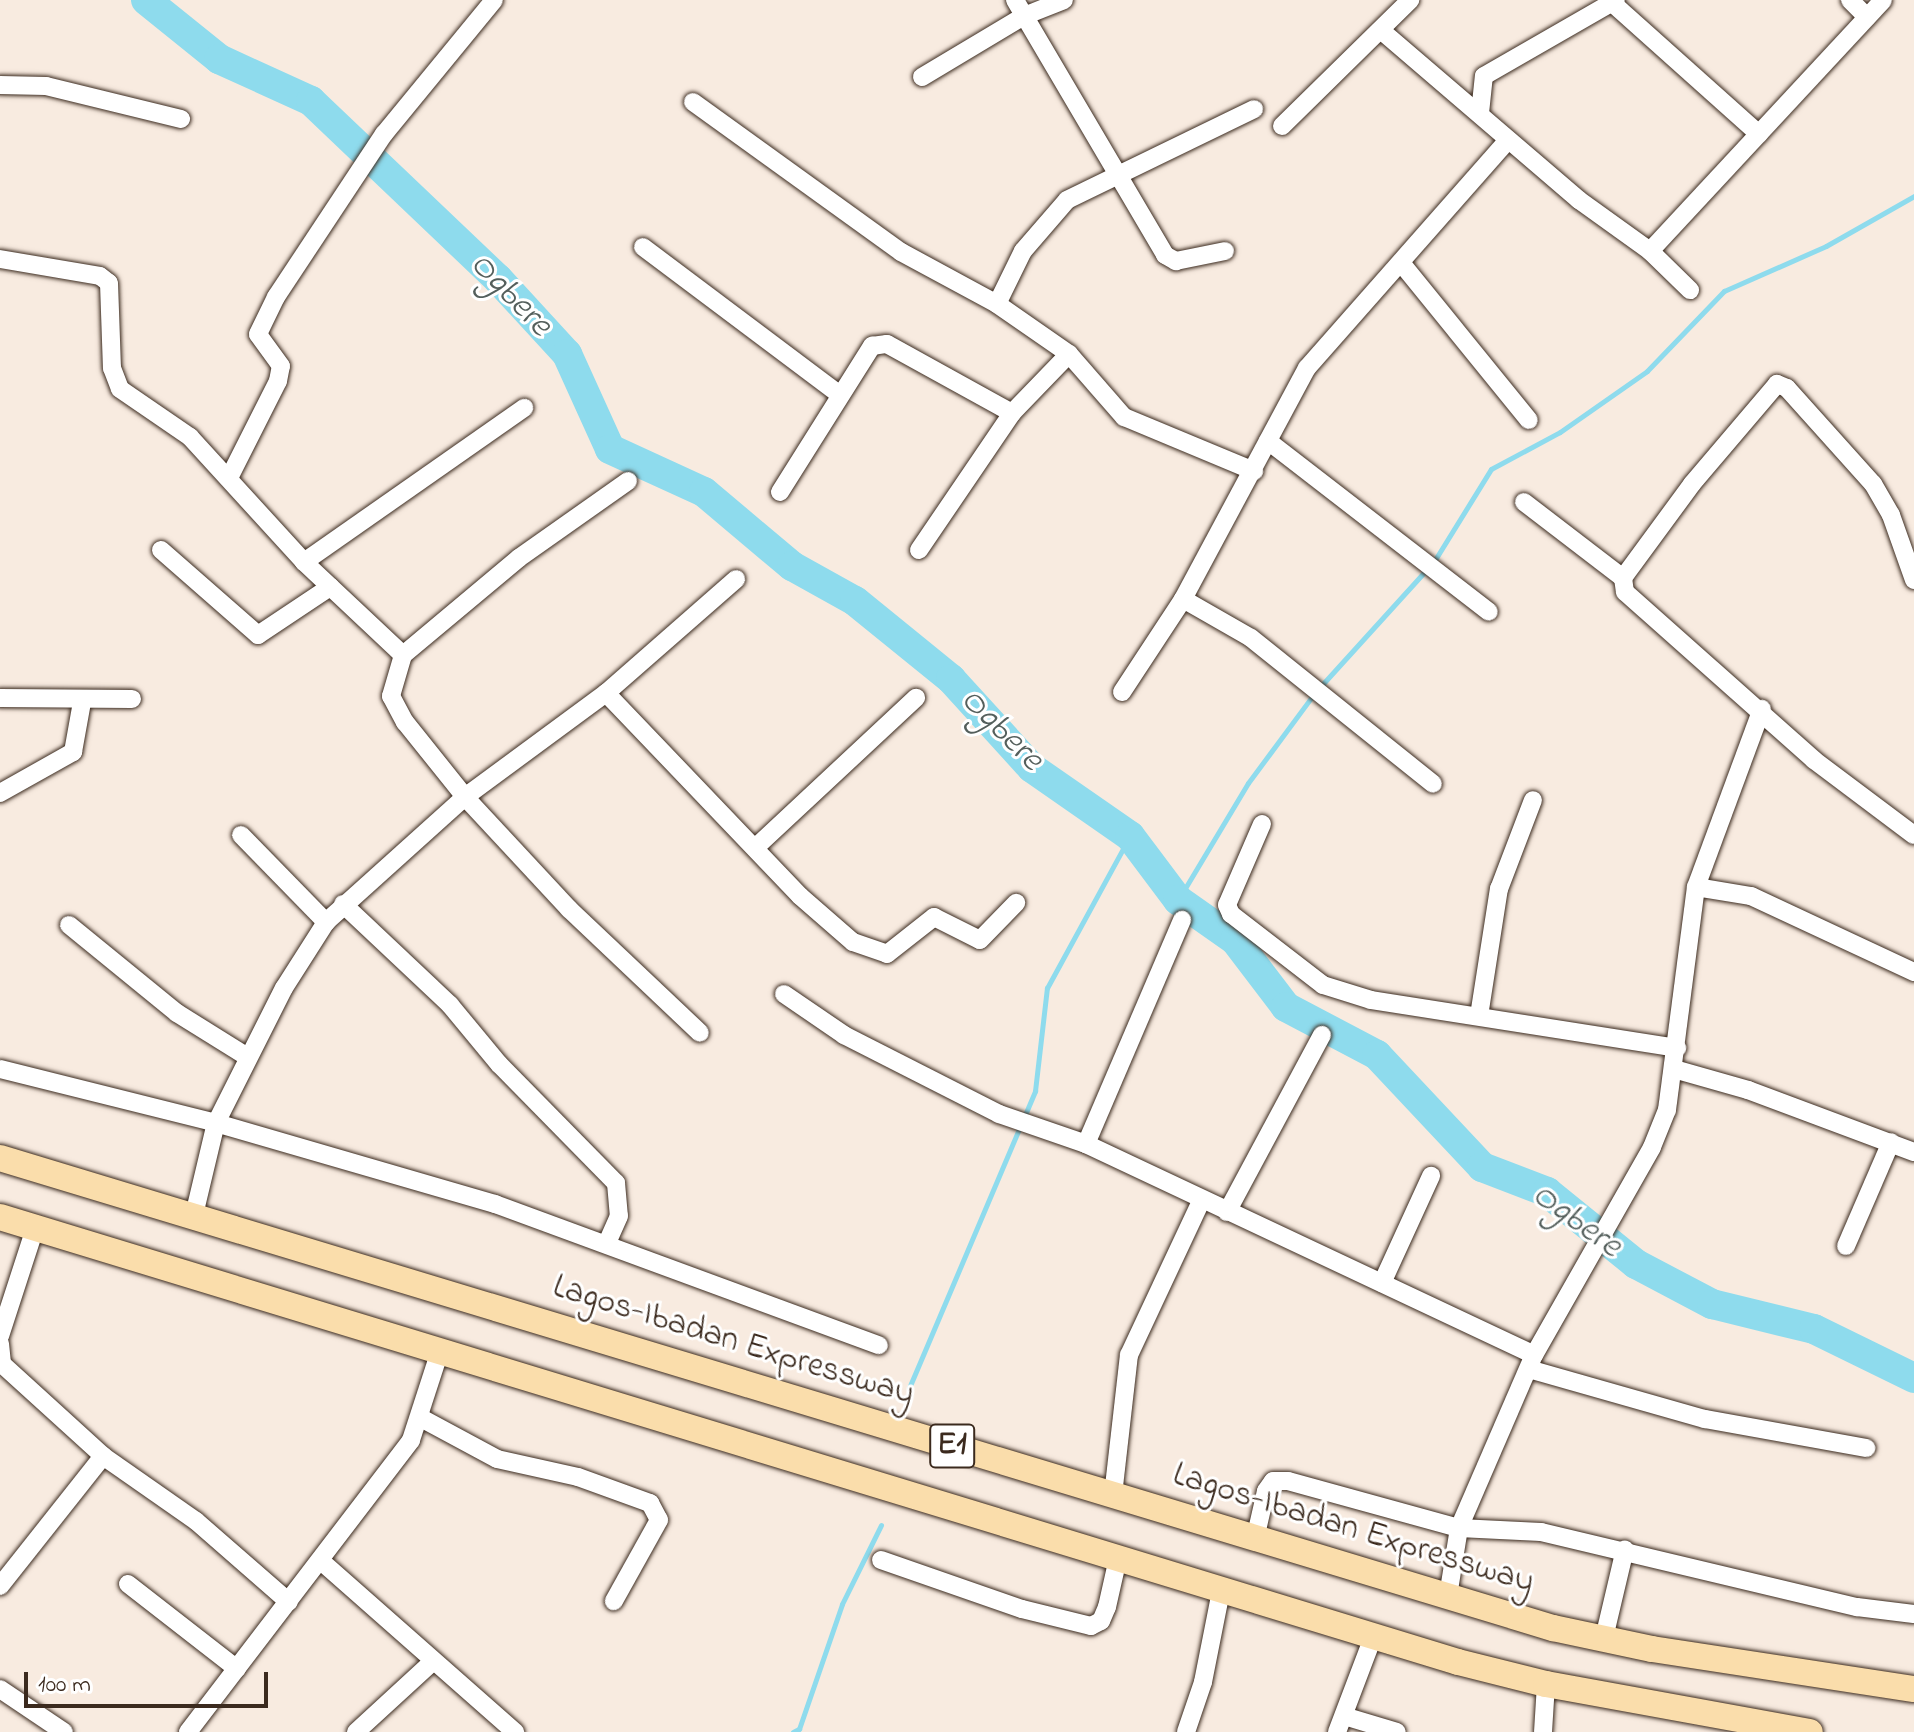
<!DOCTYPE html>
<html>
<head>
<meta charset="utf-8">
<style>
  body { margin:0 }
  #map { position:relative; width:1914px; height:1732px; overflow:hidden; background:#f8ebe0; font-family:"Indie Flower",sans-serif }
  div>[style] { position:absolute }
  .stream>* { height:5px; margin:-2.5px; padding:0 2.5px; transform-origin:2.5px; border-radius:2.5px; background:#8edbed }
  .river>* { height:30px; margin:-15px; padding:0 15px; transform-origin:15px; border-radius:15px; background:#8edbed }
  .roads { filter:drop-shadow(0 0 2px #3b2a1e) drop-shadow(0 0 2px #3b2a1e) }
  .minor>* { height:18px; margin:-9px; padding:0 9px; transform-origin:9px; border-radius:9px; background:#fff }
  .highway>* { height:26px; margin:-13px; padding:0 13px; transform-origin:13px; border-radius:13px; background:#faddab }
  span { translate:-50% -50%; white-space:nowrap; text-align:center; line-height:1.15; -webkit-text-stroke:6px #fff; paint-order:stroke }
  .shield-label span { padding:2px 6px; background:#fff; border:2px solid; border-radius:6px; -webkit-text-stroke-width:0 }
  .shield-label { font-size:32px; color:#3b2a1e; font-weight:700 }
  .street-label { font-size:34px; color:#3b2a1e }
  .water-label { font-size:36px; color:#545f5c; font-style:italic }
  .scale { position:absolute; left:24px; top:1672px; width:244px; height:36px; box-sizing:border-box; border:4px solid #3b2a1e; border-top:0; padding-left:10px; font-size:24px; line-height:28px; white-space:nowrap; color:#3b2a1e; -webkit-text-stroke:6px #fff; paint-order:stroke }
</style>
</head>
<body>
<div id="map">
  <div class="stream">
    <i style="left:1433px;top:563px;width:110px;rotate:-58.3deg"></i>
    <i style="left:1491px;top:469px;width:78px;rotate:-28.2deg"></i>
    <i style="left:1560px;top:432px;width:106px;rotate:-35deg"></i>
    <i style="left:1647px;top:371px;width:111px;rotate:-46.1deg"></i>
    <i style="left:1724px;top:291px;width:111px;rotate:-23.8deg"></i>
    <i style="left:1826px;top:246px;width:101px;rotate:-29.6deg"></i>
    <i style="left:1320px;top:687px;width:158px;rotate:-47.8deg"></i>
    <i style="left:1178px;top:900px;width:136px;rotate:-59.1deg"></i>
    <i style="left:1248px;top:783px;width:109px;rotate:-53.5deg"></i>
    <i style="left:909px;top:1388px;width:323px;rotate:-67deg"></i>
    <i style="left:1035px;top:1091px;width:104px;rotate:-83.4deg"></i>
    <i style="left:1047px;top:988px;width:173px;rotate:-61.4deg"></i>
    <i style="left:793px;top:1732px;width:7px;rotate:-27deg"></i>
    <i style="left:799px;top:1729px;width:132px;rotate:-71deg"></i>
    <i style="left:842px;top:1604px;width:88px;rotate:-63.7deg"></i>
  </div>
  <div class="river">
    <i style="left:146px;top:0;width:94px;rotate:38.9deg"></i>
    <i style="left:219px;top:59px;width:101px;rotate:24.5deg"></i>
    <i style="left:311px;top:101px;width:258px;rotate:43.6deg"></i>
    <i style="left:498px;top:279px;width:102px;rotate:47.4deg"></i>
    <i style="left:567px;top:354px;width:104px;rotate:65.6deg"></i>
    <i style="left:610px;top:449px;width:103px;rotate:24.6deg"></i>
    <i style="left:704px;top:492px;width:115px;rotate:40.1deg"></i>
    <i style="left:792px;top:566px;width:72px;rotate:29.1deg"></i>
    <i style="left:855px;top:601px;width:124px;rotate:39.1deg"></i>
    <i style="left:951px;top:679px;width:120px;rotate:47.7deg"></i>
    <i style="left:1032px;top:768px;width:119px;rotate:34.8deg"></i>
    <i style="left:1130px;top:836px;width:80px;rotate:53.1deg"></i>
    <i style="left:1178px;top:900px;width:70px;rotate:35.1deg"></i>
    <i style="left:1235px;top:940px;width:84px;rotate:52.7deg"></i>
    <i style="left:1286px;top:1007px;width:103px;rotate:27.8deg"></i>
    <i style="left:1377px;top:1055px;width:154px;rotate:46.8deg"></i>
    <i style="left:1482px;top:1167px;width:70px;rotate:21deg"></i>
    <i style="left:1547px;top:1192px;width:114px;rotate:39deg"></i>
    <i style="left:1636px;top:1264px;width:86px;rotate:27.8deg"></i>
    <i style="left:1712px;top:1304px;width:105px;rotate:13.8deg"></i>
    <i style="left:1814px;top:1329px;width:111px;rotate:26.1deg"></i>
  </div>
  <div class="roads">
    <div class="minor">
      <i style="left:1015px;top:0;width:296px;rotate:59.5deg"></i>
      <i style="left:1165px;top:255px;width:13px;rotate:29deg"></i>
      <i style="left:1176px;top:261px;width:50px;rotate:-11.5deg"></i>
      <i style="left:1609px;top:0;width:201px;rotate:41.8deg"></i>
      <i style="left:1850px;top:0;width:24px;rotate:45deg"></i>
      <i style="left:1383px;top:32px;width:258px;rotate:40.6deg"></i>
      <i style="left:1579px;top:200px;width:87px;rotate:35.7deg"></i>
      <i style="left:1650px;top:251px;width:56px;rotate:44.3deg"></i>
      <i style="left:922px;top:77px;width:119px;rotate:-30.9deg"></i>
      <i style="left:1024px;top:16px;width:43px;rotate:-21.8deg"></i>
      <i style="left:0;top:85px;width:46px;rotate:1.2deg"></i>
      <i style="left:46px;top:86px;width:139px;rotate:13.7deg"></i>
      <i style="left:693px;top:102px;width:256px;rotate:35.8deg"></i>
      <i style="left:901px;top:252px;width:109px;rotate:28.4deg"></i>
      <i style="left:997px;top:304px;width:88px;rotate:34.8deg"></i>
      <i style="left:1069px;top:354px;width:84px;rotate:48.9deg"></i>
      <i style="left:1124px;top:417px;width:141px;rotate:22.6deg"></i>
      <i style="left:1480px;top:113px;width:37px;rotate:-84deg"></i>
      <i style="left:1484px;top:76px;width:152px;rotate:-29.9deg"></i>
      <i style="left:1282px;top:126px;width:180px;rotate:-44.5deg"></i>
      <i style="left:643px;top:247px;width:246px;rotate:36.9deg"></i>
      <i style="left:1650px;top:251px;width:342px;rotate:-47.1deg"></i>
      <i style="left:0;top:259px;width:101px;rotate:9.6deg"></i>
      <i style="left:100px;top:276px;width:11px;rotate:38deg"></i>
      <i style="left:109px;top:283px;width:85px;rotate:88deg"></i>
      <i style="left:112px;top:368px;width:22px;rotate:69deg"></i>
      <i style="left:120px;top:389px;width:85px;rotate:34.4deg"></i>
      <i style="left:190px;top:437px;width:169px;rotate:47.6deg"></i>
      <i style="left:304px;top:562px;width:136px;rotate:43.2deg"></i>
      <i style="left:1402px;top:264px;width:201px;rotate:50.9deg"></i>
      <i style="left:997px;top:304px;width:59px;rotate:-63.9deg"></i>
      <i style="left:1023px;top:251px;width:67px;rotate:-49.2deg"></i>
      <i style="left:1067px;top:200px;width:208px;rotate:-25.9deg"></i>
      <i style="left:1268px;top:441px;width:279px;rotate:37.7deg"></i>
      <i style="left:229px;top:478px;width:109px;rotate:-63.2deg"></i>
      <i style="left:278px;top:381px;width:15px;rotate:-79deg"></i>
      <i style="left:281px;top:366px;width:39px;rotate:-126deg"></i>
      <i style="left:258px;top:334px;width:41px;rotate:-64.1deg"></i>
      <i style="left:276px;top:297px;width:196px;rotate:-56.5deg"></i>
      <i style="left:384px;top:134px;width:173px;rotate:-50.6deg"></i>
      <i style="left:628px;top:481px;width:133px;rotate:144.8deg"></i>
      <i style="left:519px;top:558px;width:151px;rotate:140.1deg"></i>
      <i style="left:403px;top:655px;width:43px;rotate:106.3deg"></i>
      <i style="left:391px;top:696px;width:30px;rotate:62deg"></i>
      <i style="left:405px;top:722px;width:96px;rotate:51.3deg"></i>
      <i style="left:465px;top:797px;width:153px;rotate:47.1deg"></i>
      <i style="left:569px;top:909px;width:180px;rotate:43.4deg"></i>
      <i style="left:780px;top:492px;width:173px;rotate:-57.8deg"></i>
      <i style="left:872px;top:346px;width:15px;rotate:-8deg"></i>
      <i style="left:887px;top:344px;width:143px;rotate:28.9deg"></i>
      <i style="left:1524px;top:502px;width:125px;rotate:37.5deg"></i>
      <i style="left:161px;top:550px;width:129px;rotate:41.2deg"></i>
      <i style="left:258px;top:635px;width:87px;rotate:-33.7deg"></i>
      <i style="left:919px;top:550px;width:166px;rotate:-55.8deg"></i>
      <i style="left:1012px;top:413px;width:82px;rotate:-46deg"></i>
      <i style="left:304px;top:562px;width:269px;rotate:-35deg"></i>
      <i style="left:1914px;top:580px;width:69px;rotate:-109.5deg"></i>
      <i style="left:1891px;top:515px;width:36px;rotate:-120deg"></i>
      <i style="left:1873px;top:484px;width:129px;rotate:-131.9deg"></i>
      <i style="left:1787px;top:388px;width:11px;rotate:-158deg"></i>
      <i style="left:1777px;top:384px;width:131px;rotate:130.4deg"></i>
      <i style="left:1692px;top:484px;width:117px;rotate:126.3deg"></i>
      <i style="left:1623px;top:578px;width:14px;rotate:82deg"></i>
      <i style="left:1625px;top:592px;width:253px;rotate:41.6deg"></i>
      <i style="left:1814px;top:760px;width:125px;rotate:36.9deg"></i>
      <i style="left:1183px;top:599px;width:78px;rotate:29.8deg"></i>
      <i style="left:1251px;top:638px;width:233px;rotate:38.7deg"></i>
      <i style="left:1122px;top:692px;width:111px;rotate:-56.7deg"></i>
      <i style="left:1183px;top:599px;width:262px;rotate:-61.8deg"></i>
      <i style="left:1307px;top:368px;width:304px;rotate:-48.6deg"></i>
      <i style="left:606px;top:693px;width:281px;rotate:46.3deg"></i>
      <i style="left:800px;top:896px;width:70px;rotate:41deg"></i>
      <i style="left:853px;top:942px;width:36px;rotate:19deg"></i>
      <i style="left:887px;top:954px;width:60px;rotate:-38.2deg"></i>
      <i style="left:934px;top:917px;width:51px;rotate:26.6deg"></i>
      <i style="left:980px;top:940px;width:52px;rotate:-45.8deg"></i>
      <i style="left:0;top:698px;width:132px;rotate:0.4deg"></i>
      <i style="left:0;top:793px;width:84px;rotate:-29.3deg"></i>
      <i style="left:73px;top:752px;width:51px;rotate:-79.8deg"></i>
      <i style="left:1262px;top:824px;width:88px;rotate:113.4deg"></i>
      <i style="left:1227px;top:905px;width:10px;rotate:66deg"></i>
      <i style="left:1231px;top:914px;width:116px;rotate:37.7deg"></i>
      <i style="left:1323px;top:985px;width:50px;rotate:17.4deg"></i>
      <i style="left:1371px;top:1000px;width:310px;rotate:8.9deg"></i>
      <i style="left:241px;top:835px;width:122px;rotate:45.7deg"></i>
      <i style="left:756px;top:847px;width:219px;rotate:-43deg"></i>
      <i style="left:1696px;top:887px;width:56px;rotate:9.3deg"></i>
      <i style="left:1751px;top:896px;width:180px;rotate:25deg"></i>
      <i style="left:343px;top:904px;width:147px;rotate:43.3deg"></i>
      <i style="left:450px;top:1005px;width:77px;rotate:50.3deg"></i>
      <i style="left:499px;top:1064px;width:167px;rotate:45.5deg"></i>
      <i style="left:616px;top:1183px;width:33px;rotate:85deg"></i>
      <i style="left:619px;top:1216px;width:30px;rotate:114deg"></i>
      <i style="left:69px;top:925px;width:139px;rotate:39.2deg"></i>
      <i style="left:177px;top:1013px;width:81px;rotate:31.9deg"></i>
      <i style="left:784px;top:994px;width:73px;rotate:34.3deg"></i>
      <i style="left:844px;top:1035px;width:174px;rotate:27deg"></i>
      <i style="left:999px;top:1114px;width:92px;rotate:19deg"></i>
      <i style="left:1086px;top:1144px;width:495px;rotate:25.2deg"></i>
      <i style="left:1479px;top:1016px;width:129px;rotate:-81.1deg"></i>
      <i style="left:1499px;top:889px;width:95px;rotate:-69.1deg"></i>
      <i style="left:0;top:1069px;width:223px;rotate:14deg"></i>
      <i style="left:216px;top:1123px;width:291px;rotate:16.2deg"></i>
      <i style="left:495px;top:1204px;width:409px;rotate:20.2deg"></i>
      <i style="left:1674px;top:1069px;width:77px;rotate:15.8deg"></i>
      <i style="left:1748px;top:1090px;width:177px;rotate:20.5deg"></i>
      <i style="left:1086px;top:1144px;width:244px;rotate:-66.8deg"></i>
      <i style="left:1227px;top:1212px;width:201px;rotate:-61.8deg"></i>
      <i style="left:194px;top:1215px;width:95px;rotate:-76.6deg"></i>
      <i style="left:216px;top:1123px;width:151px;rotate:-63.3deg"></i>
      <i style="left:284px;top:988px;width:78px;rotate:-57.5deg"></i>
      <i style="left:326px;top:922px;width:187px;rotate:-42deg"></i>
      <i style="left:465px;top:797px;width:175px;rotate:-36.4deg"></i>
      <i style="left:606px;top:693px;width:173px;rotate:-41.2deg"></i>
      <i style="left:1846px;top:1246px;width:113px;rotate:-66.6deg"></i>
      <i style="left:1382px;top:1283px;width:118px;rotate:-65.4deg"></i>
      <i style="left:0;top:1336px;width:114px;rotate:-72deg"></i>
      <i style="left:0;top:1344px;width:20px;rotate:84deg"></i>
      <i style="left:2px;top:1364px;width:137px;rotate:42.3deg"></i>
      <i style="left:103px;top:1456px;width:113px;rotate:35deg"></i>
      <i style="left:196px;top:1521px;width:123px;rotate:41.1deg"></i>
      <i style="left:1529px;top:1369px;width:183px;rotate:15.9deg"></i>
      <i style="left:1705px;top:1419px;width:164px;rotate:10.2deg"></i>
      <i style="left:421px;top:1418px;width:86px;rotate:28.3deg"></i>
      <i style="left:497px;top:1459px;width:83px;rotate:12.5deg"></i>
      <i style="left:578px;top:1477px;width:77px;rotate:19.9deg"></i>
      <i style="left:650px;top:1503px;width:19px;rotate:62deg"></i>
      <i style="left:659px;top:1520px;width:93px;rotate:119.1deg"></i>
      <i style="left:1113px;top:1495px;width:141px;rotate:-83.5deg"></i>
      <i style="left:1129px;top:1355px;width:170px;rotate:-64.9deg"></i>
      <i style="left:1255px;top:1539px;width:49px;rotate:-77.1deg"></i>
      <i style="left:1266px;top:1491px;width:12px;rotate:-55deg"></i>
      <i style="left:1273px;top:1481px;width:15px"></i>
      <i style="left:1288px;top:1481px;width:177px;rotate:15.4deg"></i>
      <i style="left:1459px;top:1528px;width:82px;rotate:2.8deg"></i>
      <i style="left:1541px;top:1532px;width:325px;rotate:13.4deg"></i>
      <i style="left:1857px;top:1607px;width:57px;rotate:7deg"></i>
      <i style="left:881px;top:1560px;width:149px;rotate:19.2deg"></i>
      <i style="left:1022px;top:1609px;width:71px;rotate:13.8deg"></i>
      <i style="left:1091px;top:1626px;width:11px;rotate:-27deg"></i>
      <i style="left:1101px;top:1621px;width:15px;rotate:-67deg"></i>
      <i style="left:1107px;top:1607px;width:50px;rotate:-77.3deg"></i>
      <i style="left:321px;top:1561px;width:259px;rotate:41.4deg"></i>
      <i style="left:128px;top:1584px;width:138px;rotate:37.9deg"></i>
      <i style="left:0;top:1586px;width:166px;rotate:-51.6deg"></i>
      <i style="left:1448px;top:1596px;width:69px;rotate:-80.8deg"></i>
      <i style="left:1459px;top:1528px;width:189px;rotate:-66.6deg"></i>
      <i style="left:1534px;top:1355px;width:239px;rotate:-60.4deg"></i>
      <i style="left:1652px;top:1147px;width:40px;rotate:-68deg"></i>
      <i style="left:1667px;top:1110px;width:225px;rotate:-82.6deg"></i>
      <i style="left:1696px;top:887px;width:190px;rotate:-69.7deg"></i>
      <i style="left:1604px;top:1638px;width:91px;rotate:-76.7deg"></i>
      <i style="left:0;top:1689px;width:77px;rotate:33.9deg"></i>
      <i style="left:1344px;top:1716px;width:55px;rotate:16.8deg"></i>
      <i style="left:188px;top:1732px;width:367px;rotate:-52.6deg"></i>
      <i style="left:411px;top:1440px;width:94px;rotate:-72deg"></i>
      <i style="left:356px;top:1732px;width:103px;rotate:-42.6deg"></i>
      <i style="left:1186px;top:1732px;width:53px;rotate:-71.2deg"></i>
      <i style="left:1203px;top:1682px;width:93px;rotate:-78.8deg"></i>
      <i style="left:1337px;top:1732px;width:102px;rotate:-69.2deg"></i>
      <i style="left:1543px;top:1732px;width:48px;rotate:-86.4deg"></i>
    </div>
    <div class="highway">
      <i style="left:0;top:1158px;width:1623px;rotate:16.84deg"></i>
      <i style="left:1553px;top:1628px;width:101px;rotate:12deg"></i>
      <i style="left:1652px;top:1649px;width:265px;rotate:8.7deg"></i>
      <i style="left:0;top:1217px;width:1524px;rotate:16.97deg"></i>
      <i style="left:1458px;top:1662px;width:91px;rotate:14deg"></i>
      <i style="left:1546px;top:1684px;width:268px;rotate:10.3deg"></i>
    </div>
  </div>
  <div class="shield-label">
    <span style="left:952px;top:1446px">E1</span>
  </div>
  <div class="street-label">
    <span style="left:733px;top:1342px;rotate:17deg">Lagos-Ibadan Expressway</span>
    <span style="left:1353px;top:1530px;rotate:17deg">Lagos-Ibadan Expressway</span>
  </div>
  <div class="water-label">
    <span style="left:510px;top:295px;rotate:46deg">Ogbere</span>
    <span style="left:1001px;top:730px;rotate:45deg">Ogbere</span>
    <span style="left:1576px;top:1221px;rotate:36deg">Ogbere</span>
  </div>
  <div class="scale">100 m</div>
</div>
</body>
</html>
